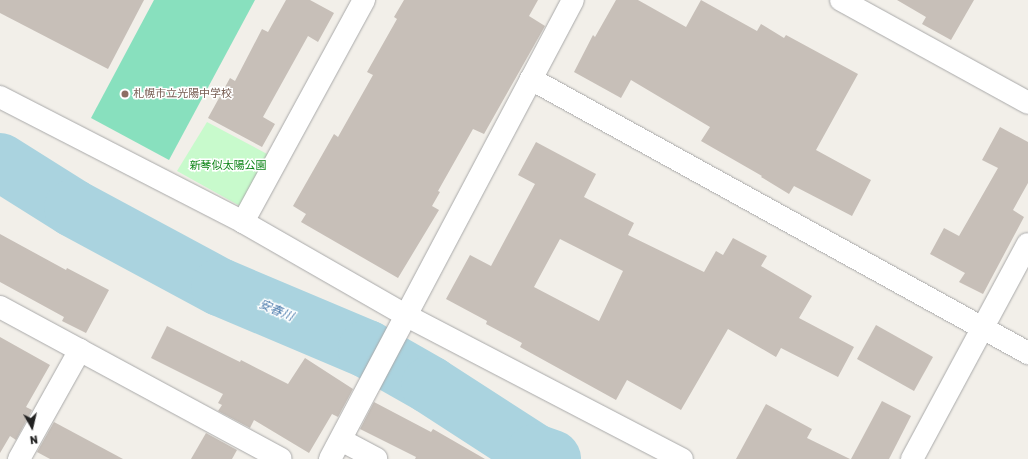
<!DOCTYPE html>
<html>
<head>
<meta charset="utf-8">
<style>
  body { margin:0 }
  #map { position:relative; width:1028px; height:459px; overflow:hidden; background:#f2efe9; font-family:Rubik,"Noto Sans JP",sans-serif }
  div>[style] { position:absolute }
  .park>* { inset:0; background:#c8facc }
  .pitch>* { inset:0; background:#88e0be }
  .river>* { height:58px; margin:-29px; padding:0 29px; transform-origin:29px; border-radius:29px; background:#aad3df }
  .building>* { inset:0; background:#c7bfb8 }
  .roads { filter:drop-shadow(0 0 1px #a9a9a9) drop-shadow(0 0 1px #a9a9a9) }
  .minor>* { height:22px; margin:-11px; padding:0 11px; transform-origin:11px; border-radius:11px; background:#fff }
  .dots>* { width:11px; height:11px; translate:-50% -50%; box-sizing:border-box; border:2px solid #fff; border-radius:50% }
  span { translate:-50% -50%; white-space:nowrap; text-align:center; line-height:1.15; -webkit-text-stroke:3px #fff; paint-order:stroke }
  .education-label { font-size:11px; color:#785e54 }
  .left { translate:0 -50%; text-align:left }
  .park-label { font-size:11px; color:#0c8416 }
  .water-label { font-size:12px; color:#4a7aab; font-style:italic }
  .north { position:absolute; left:12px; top:407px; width:40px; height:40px; -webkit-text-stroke:3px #fff; paint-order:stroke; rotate:172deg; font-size:11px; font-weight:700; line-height:16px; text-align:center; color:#222 }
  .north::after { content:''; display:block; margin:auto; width:14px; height:18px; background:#222; clip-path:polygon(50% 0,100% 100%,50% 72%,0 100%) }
</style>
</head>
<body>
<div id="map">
  <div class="park">
    <i style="clip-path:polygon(207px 122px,269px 155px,240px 206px,177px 171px)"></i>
  </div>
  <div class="pitch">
    <i style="clip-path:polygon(154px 0,255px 0,169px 160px,91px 118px)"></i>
  </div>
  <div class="river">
    <i style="left:0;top:162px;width:86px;rotate:32.2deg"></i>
    <i style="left:73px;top:208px;width:167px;rotate:28.3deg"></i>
    <i style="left:220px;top:287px;width:160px;rotate:22.9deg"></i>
    <i style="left:367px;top:349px;width:73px;rotate:29.7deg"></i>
    <i style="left:430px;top:385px;width:125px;rotate:32.9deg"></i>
    <i style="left:535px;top:453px;width:18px;rotate:19deg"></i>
  </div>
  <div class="building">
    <i style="clip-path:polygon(0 0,144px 0,108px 69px,0 13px)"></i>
    <i style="clip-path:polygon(286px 0,310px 0,334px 13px,318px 42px,308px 36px,263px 117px,275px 124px,262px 147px,208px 118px,230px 78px,235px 81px,262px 29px,268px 32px)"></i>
    <i style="clip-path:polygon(404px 0,538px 0,529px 16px,545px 26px,484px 134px,473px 129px,438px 191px,440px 192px,432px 206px,439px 210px,398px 278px,301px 222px,306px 214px,293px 206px,334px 134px,338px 137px,373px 75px,367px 72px,397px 19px,394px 17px)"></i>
    <i style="clip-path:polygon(616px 0,638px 0,686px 27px,701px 0,757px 31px,761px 24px,784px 38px,786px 35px,858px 74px,816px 150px,871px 180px,852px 216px,794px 186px,789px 194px,761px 177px,762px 176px,701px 141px,710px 127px,631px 80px,621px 98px,574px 72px,593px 35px,595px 37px)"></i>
    <i style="clip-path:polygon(897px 0,974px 0,951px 40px,922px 24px,926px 17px)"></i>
    <i style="clip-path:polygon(1000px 127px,1028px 142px,1028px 183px,1013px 210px,1024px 217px,983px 294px,959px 282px,965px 273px,930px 254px,944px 228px,959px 236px,998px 168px,982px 160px)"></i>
    <i style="clip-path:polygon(evenodd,536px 142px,596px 174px,584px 197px,634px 223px,628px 235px,704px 272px,716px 251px,723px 255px,733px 238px,767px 256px,761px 266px,812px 296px,799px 318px,854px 347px,838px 377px,781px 348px,776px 357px,728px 329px,681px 410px,627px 380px,616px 400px,520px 347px,522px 343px,486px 324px,487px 321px,446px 299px,470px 255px,491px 266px,535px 184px,518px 175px,536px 142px,560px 239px,623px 271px,599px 321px,534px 287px,560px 239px)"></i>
    <i style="clip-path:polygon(0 234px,66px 270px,67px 268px,109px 290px,86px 333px,62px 321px,64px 317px,0 282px)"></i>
    <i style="clip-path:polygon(876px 325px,933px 357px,914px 391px,857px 359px)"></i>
    <i style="clip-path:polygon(167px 326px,240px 362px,241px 360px,288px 384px,305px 358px,353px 389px,338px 417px,332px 414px,309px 453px,254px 420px,250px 428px,218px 411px,222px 405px,218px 403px,223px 394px,151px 358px)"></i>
    <i style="clip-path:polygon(0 337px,50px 365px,26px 407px,32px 410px,16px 440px,10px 436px,0 453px)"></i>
    <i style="clip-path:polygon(882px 401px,911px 416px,889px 459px,851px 459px)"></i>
    <i style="clip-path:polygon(374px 402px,431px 432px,433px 429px,485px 459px,415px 459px,416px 457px,360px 429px)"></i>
    <i style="clip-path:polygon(766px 404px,812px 429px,807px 438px,850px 459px,736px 459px)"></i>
    <i style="clip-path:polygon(54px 422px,123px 459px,50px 459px,37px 452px)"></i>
    <i style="clip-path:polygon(206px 433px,237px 450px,232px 459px,191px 459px)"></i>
  </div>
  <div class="roads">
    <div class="minor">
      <i style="left:841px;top:0;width:213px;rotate:28.8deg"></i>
      <i style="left:531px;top:79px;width:568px;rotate:28.87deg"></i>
      <i style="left:0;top:97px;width:273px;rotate:27.2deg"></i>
      <i style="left:243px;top:222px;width:189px;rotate:29.8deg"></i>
      <i style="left:407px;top:316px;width:310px;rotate:27.5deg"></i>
      <i style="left:243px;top:222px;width:253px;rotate:-61.4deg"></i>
      <i style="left:0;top:307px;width:319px;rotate:28.4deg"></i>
      <i style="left:341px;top:440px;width:40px;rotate:28deg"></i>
      <i style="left:19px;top:459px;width:125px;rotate:-60.8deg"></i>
      <i style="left:330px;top:459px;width:519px;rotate:-62.1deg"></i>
      <i style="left:912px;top:459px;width:244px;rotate:-61.7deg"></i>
    </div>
  </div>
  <div class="dots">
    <i style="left:125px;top:94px;background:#8d6e63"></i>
  </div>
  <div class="education-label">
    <span class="left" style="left:133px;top:94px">札幌市立光陽中学校</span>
  </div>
  <div class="park-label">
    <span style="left:228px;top:166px">新琴似太陽公園</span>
  </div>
  <div class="water-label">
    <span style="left:276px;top:311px;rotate:23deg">安春川</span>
  </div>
  <div class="north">N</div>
</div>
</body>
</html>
